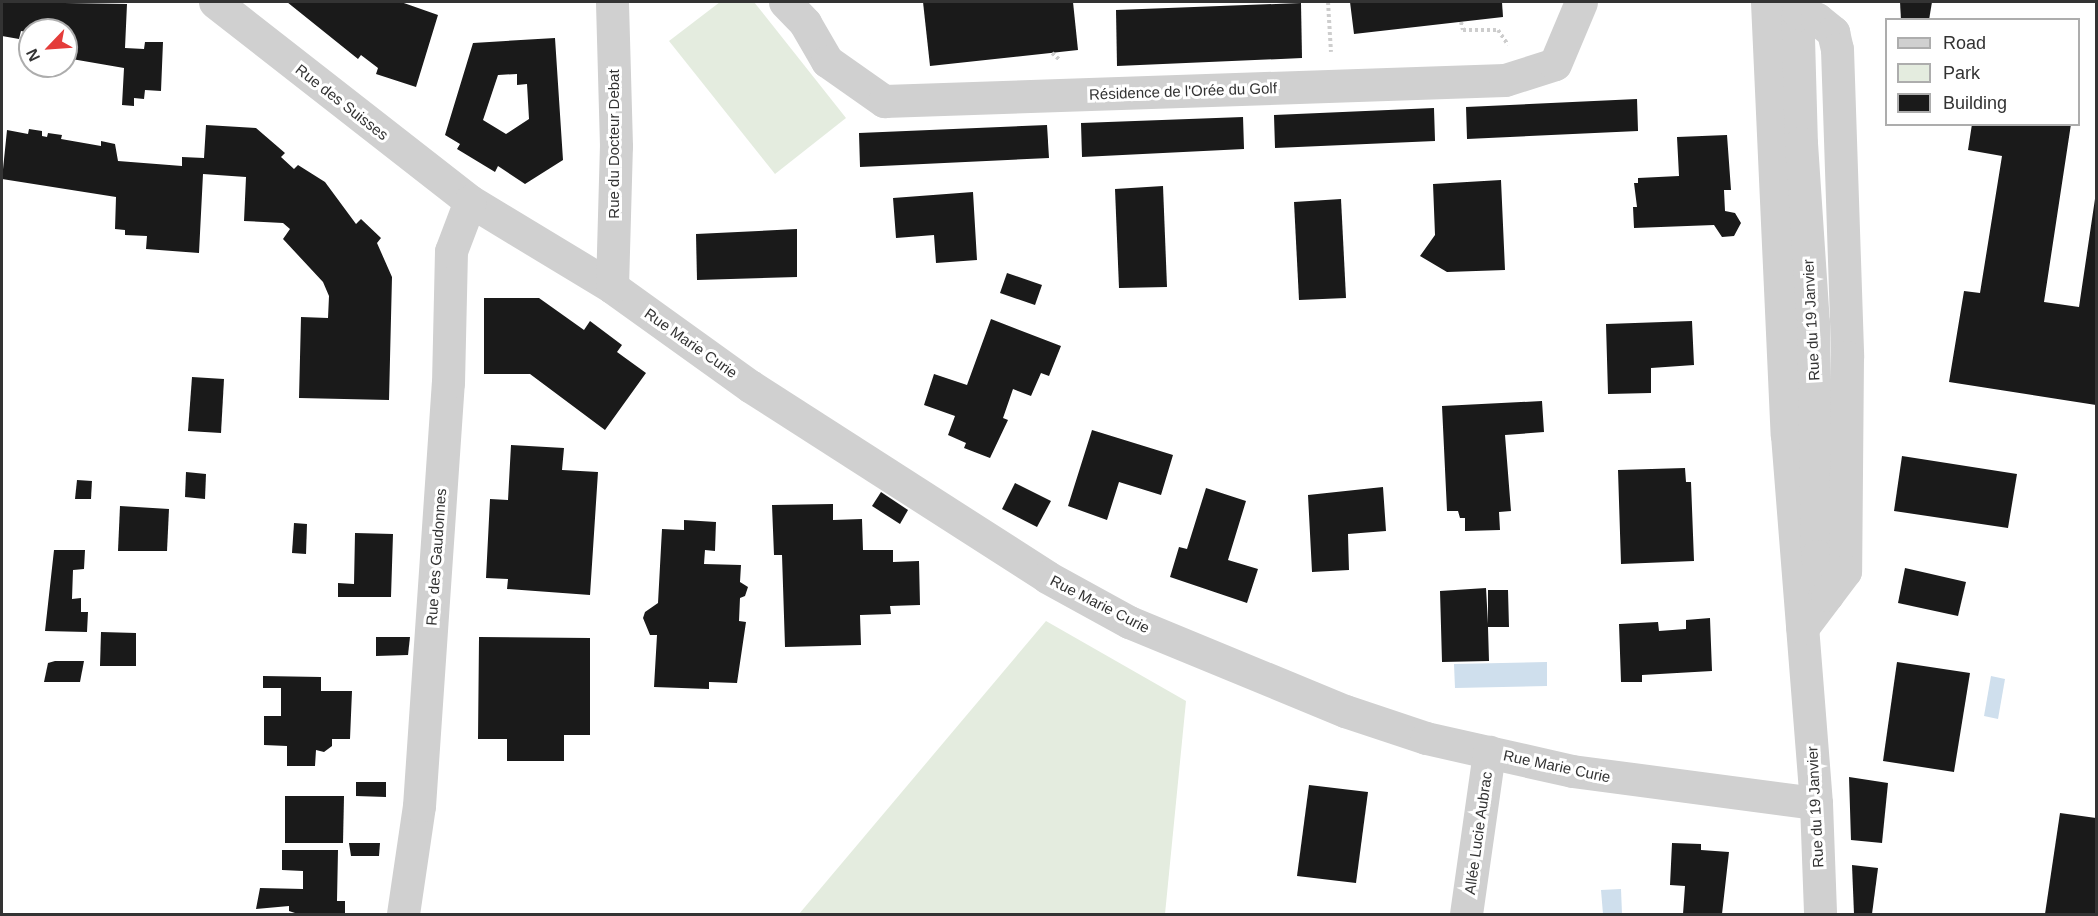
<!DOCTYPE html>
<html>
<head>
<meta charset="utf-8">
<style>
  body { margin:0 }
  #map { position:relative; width:2098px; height:916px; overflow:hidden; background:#fff; font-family:Arial,sans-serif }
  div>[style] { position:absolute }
  .green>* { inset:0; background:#e4ecdf }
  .water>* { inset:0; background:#cfdfed }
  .building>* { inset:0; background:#1a1a1a }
  .path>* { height:4px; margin-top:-2px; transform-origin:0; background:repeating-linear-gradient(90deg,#cdcdcd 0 3px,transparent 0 6px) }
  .minor>* { height:33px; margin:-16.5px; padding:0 16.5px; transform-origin:16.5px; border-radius:16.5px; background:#d0d0d0 }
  span { translate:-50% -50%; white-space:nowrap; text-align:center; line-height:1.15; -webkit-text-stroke:6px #fff; paint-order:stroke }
  .street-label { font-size:15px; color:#333 }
  .frame { position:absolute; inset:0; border:3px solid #333; pointer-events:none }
  .legend { position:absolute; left:1885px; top:18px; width:195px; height:108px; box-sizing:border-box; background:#fff; border:2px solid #adadad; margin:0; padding:8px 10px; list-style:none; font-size:18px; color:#333 }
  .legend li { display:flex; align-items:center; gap:12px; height:30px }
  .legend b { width:30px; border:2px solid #adadad }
  .north { position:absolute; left:18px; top:18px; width:60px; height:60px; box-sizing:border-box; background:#fff; border:2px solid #adadad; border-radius:50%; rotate:245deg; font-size:16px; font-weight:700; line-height:24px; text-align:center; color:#333 }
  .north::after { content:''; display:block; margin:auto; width:21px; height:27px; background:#e43c3a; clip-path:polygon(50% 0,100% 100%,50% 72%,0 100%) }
</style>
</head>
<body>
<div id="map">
  <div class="green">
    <i style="clip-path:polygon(720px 2px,754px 2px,846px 118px,775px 174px,669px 41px)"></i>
    <i style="clip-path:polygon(1046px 621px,1186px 701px,1165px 914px,799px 914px)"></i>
  </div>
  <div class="water">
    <i style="clip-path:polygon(1547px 662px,1547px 686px,1455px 688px,1454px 664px)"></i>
    <i style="clip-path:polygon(1991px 676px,2005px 679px,1998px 719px,1984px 716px)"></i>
    <i style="clip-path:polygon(1621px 889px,1622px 914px,1603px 914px,1601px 890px)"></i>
  </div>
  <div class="building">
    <i style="clip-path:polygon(2px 2px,127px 4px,125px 48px,144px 49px,145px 42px,163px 42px,161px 91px,145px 90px,144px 99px,134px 98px,134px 106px,122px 105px,124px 68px,66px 58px,66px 30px,30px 30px,30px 41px,25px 40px,26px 32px,21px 31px,19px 39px,2px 36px)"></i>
    <i style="clip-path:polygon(287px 2px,401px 2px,438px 15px,416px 87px,376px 74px,378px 68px,361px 55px,358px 59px)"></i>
    <i style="clip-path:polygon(923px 2px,1073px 2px,1078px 50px,930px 66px)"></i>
    <i style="clip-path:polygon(1350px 2px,1502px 2px,1503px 17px,1354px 34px)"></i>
    <i style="clip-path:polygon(1900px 2px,1932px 2px,1929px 20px,1901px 20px)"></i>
    <i style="clip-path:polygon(1301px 3px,1302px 58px,1117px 66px,1116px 10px)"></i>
    <i style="clip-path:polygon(evenodd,555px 38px,563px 160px,525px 184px,498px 166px,495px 172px,457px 149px,460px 144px,445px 135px,473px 43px,555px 38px,517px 74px,517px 85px,527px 84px,529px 119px,506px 134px,483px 120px,498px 75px,517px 74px)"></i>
    <i style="clip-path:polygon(1637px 99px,1638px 131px,1467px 139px,1466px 107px)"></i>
    <i style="clip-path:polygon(1434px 108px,1435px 141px,1275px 148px,1274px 115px)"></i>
    <i style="clip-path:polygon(1243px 117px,1244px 149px,1082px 157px,1081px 123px)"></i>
    <i style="clip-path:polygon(1972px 124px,2071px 124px,2044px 302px,2079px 307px,2096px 192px,2096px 405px,1949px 382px,1964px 291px,1980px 293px,2002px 156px,1968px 150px)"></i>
    <i style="clip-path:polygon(206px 125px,256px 128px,285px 153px,281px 157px,294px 169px,298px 165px,325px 182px,356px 224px,361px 219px,381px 238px,377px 243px,392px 277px,389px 400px,299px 398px,301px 317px,328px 318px,329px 296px,323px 282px,283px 239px,290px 229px,283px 223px,244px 221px,246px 177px,203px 174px,199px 253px,146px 249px,147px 236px,125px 235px,125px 230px,115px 229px,116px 197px,2px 179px,7px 130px,28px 134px,29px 129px,42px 131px,42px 136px,47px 137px,48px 133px,62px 135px,61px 139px,101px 146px,101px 141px,115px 144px,118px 161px,182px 166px,182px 157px,204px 158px)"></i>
    <i style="clip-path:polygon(1047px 125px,1049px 158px,860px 167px,859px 133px)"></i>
    <i style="clip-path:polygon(1727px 135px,1731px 190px,1724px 190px,1725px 211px,1735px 213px,1741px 223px,1734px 236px,1722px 237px,1714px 225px,1634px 228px,1633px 207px,1637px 207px,1634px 183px,1638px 183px,1638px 178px,1679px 176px,1677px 137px)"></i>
    <i style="clip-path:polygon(1501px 180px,1505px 270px,1447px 272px,1420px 256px,1435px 235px,1433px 184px)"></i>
    <i style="clip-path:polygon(1163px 186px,1167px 287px,1119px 288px,1115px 189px)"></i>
    <i style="clip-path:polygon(973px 192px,977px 260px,936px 263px,934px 235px,896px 238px,893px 198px)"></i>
    <i style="clip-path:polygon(1341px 199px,1346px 298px,1299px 300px,1294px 202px)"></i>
    <i style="clip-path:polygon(797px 229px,797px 277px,697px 280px,696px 234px)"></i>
    <i style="clip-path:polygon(1007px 273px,1042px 285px,1035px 305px,1000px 293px)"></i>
    <i style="clip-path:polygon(484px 298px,539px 298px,584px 330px,590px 321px,622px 345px,617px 352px,646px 373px,605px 430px,530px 374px,484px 374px)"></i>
    <i style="clip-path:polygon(991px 319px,1061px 346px,1049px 376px,1041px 373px,1031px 396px,1013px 389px,1003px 418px,1008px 420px,990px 458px,964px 448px,966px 443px,948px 435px,955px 416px,924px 405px,934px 374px,967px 385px)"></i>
    <i style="clip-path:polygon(1692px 321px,1694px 365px,1651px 368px,1651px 393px,1608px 394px,1606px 324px)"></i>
    <i style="clip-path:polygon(192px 377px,224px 379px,221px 433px,188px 431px)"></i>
    <i style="clip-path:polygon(1542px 401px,1544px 432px,1505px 435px,1511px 511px,1499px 512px,1500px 530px,1465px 531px,1465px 518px,1460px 518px,1458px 511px,1447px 511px,1442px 406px)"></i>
    <i style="clip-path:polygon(1092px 430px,1173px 455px,1161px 495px,1119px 482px,1107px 520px,1068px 506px)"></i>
    <i style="clip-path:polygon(511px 445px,564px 448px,562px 470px,598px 472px,590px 595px,507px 589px,508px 579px,486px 578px,490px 499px,508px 500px)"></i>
    <i style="clip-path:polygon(1902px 456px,2017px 474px,2008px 528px,1894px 511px)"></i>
    <i style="clip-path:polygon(1685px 468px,1686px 482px,1691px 482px,1694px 561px,1621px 564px,1618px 470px)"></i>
    <i style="clip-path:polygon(186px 472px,206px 474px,205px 499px,185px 497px)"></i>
    <i style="clip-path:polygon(77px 480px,92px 481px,91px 499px,75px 499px)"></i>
    <i style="clip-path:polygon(1015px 483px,1051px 501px,1037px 527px,1002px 509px)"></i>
    <i style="clip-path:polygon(1383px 487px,1386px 531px,1348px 534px,1349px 570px,1312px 572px,1308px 495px)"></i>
    <i style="clip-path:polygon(1206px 488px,1246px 501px,1228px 560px,1258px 569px,1247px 603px,1170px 577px,1179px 547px,1187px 549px)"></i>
    <i style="clip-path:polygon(881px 492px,908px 510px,900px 524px,872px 506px)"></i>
    <i style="clip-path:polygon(833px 504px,833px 520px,862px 519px,863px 550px,893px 550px,893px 562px,919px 561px,920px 605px,890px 606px,891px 614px,860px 615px,861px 645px,785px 647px,782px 555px,774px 555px,772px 505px)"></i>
    <i style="clip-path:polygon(120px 506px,169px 509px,167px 551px,118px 551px)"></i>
    <i style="clip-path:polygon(684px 520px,716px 522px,715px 551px,705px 550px,704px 564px,741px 565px,740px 582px,748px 587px,745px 596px,740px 598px,739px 621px,746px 622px,737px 683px,709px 682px,709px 689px,654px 687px,657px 635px,650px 635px,643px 618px,645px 612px,658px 603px,662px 529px,684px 530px)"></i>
    <i style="clip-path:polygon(294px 523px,307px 524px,306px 554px,292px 553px)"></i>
    <i style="clip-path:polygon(355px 533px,393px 534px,391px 597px,338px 597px,338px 583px,354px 584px)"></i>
    <i style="clip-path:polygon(54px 550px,85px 550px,84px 569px,73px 570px,72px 599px,81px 598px,81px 612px,88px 612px,87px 632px,45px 631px)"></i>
    <i style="clip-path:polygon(1905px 568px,1966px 582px,1958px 616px,1898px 603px)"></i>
    <i style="clip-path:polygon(1486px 588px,1488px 624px,1488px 590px,1508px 590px,1509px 627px,1488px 627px,1489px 661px,1442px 662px,1440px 591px)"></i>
    <i style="clip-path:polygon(1710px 618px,1712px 671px,1642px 675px,1642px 682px,1621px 682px,1619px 624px,1658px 622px,1659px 631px,1686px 629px,1686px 620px)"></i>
    <i style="clip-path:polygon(101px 632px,136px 633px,136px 666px,100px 666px)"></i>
    <i style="clip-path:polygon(376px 637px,410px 637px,408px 655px,376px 656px)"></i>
    <i style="clip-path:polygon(479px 637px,590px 638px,590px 735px,564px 735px,564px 761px,507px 761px,507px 739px,478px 739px)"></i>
    <i style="clip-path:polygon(55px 661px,84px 661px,80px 682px,44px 682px,48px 663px)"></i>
    <i style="clip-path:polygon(1897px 662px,1970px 673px,1954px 772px,1883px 761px)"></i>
    <i style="clip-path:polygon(263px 676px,321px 677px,321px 691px,352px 691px,350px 739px,332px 739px,332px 746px,324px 752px,316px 750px,315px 766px,287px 766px,287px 746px,264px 745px,264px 716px,281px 716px,281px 688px,263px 688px)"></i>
    <i style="clip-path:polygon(1849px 777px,1888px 783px,1882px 843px,1851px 840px)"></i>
    <i style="clip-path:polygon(356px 782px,386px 782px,386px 797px,356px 796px)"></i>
    <i style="clip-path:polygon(1309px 785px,1368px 792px,1356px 883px,1297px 876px)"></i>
    <i style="clip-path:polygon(285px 796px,344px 796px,343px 843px,285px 843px)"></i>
    <i style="clip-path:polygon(2060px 813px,2096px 818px,2096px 914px,2045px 914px)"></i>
    <i style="clip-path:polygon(349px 843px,380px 843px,379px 856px,351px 856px)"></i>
    <i style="clip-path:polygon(1672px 843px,1701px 844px,1701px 850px,1729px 852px,1722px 914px,1683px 914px,1685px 886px,1670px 885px)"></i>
    <i style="clip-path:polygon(282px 850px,338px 850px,337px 901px,345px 901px,345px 914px,298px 914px,289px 911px,289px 906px,256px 909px,260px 888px,303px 889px,303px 871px,282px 870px)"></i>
    <i style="clip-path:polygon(1852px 865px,1878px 868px,1872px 914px,1854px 914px)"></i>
  </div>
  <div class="path">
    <i style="left:1328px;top:2px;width:50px;rotate:86.6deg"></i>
    <i style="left:1461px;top:22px;width:8px;rotate:76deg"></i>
    <i style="left:1463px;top:30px;width:35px"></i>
    <i style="left:1498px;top:30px;width:18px;rotate:56deg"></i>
    <i style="left:1052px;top:53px;width:9px;rotate:41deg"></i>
  </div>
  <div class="minor">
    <i style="left:215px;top:2px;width:323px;rotate:38deg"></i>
    <i style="left:470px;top:201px;width:166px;rotate:31.2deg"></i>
    <i style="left:612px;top:287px;width:170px;rotate:35.7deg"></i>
    <i style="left:750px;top:386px;width:353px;rotate:32.7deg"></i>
    <i style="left:1047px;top:577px;width:94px;rotate:28.8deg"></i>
    <i style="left:1129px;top:622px;width:234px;rotate:22.4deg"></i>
    <i style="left:1345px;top:711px;width:85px;rotate:18.4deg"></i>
    <i style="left:1426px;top:738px;width:150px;rotate:12.7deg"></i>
    <i style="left:1572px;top:771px;width:246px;rotate:7.5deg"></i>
    <i style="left:785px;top:2px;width:29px;rotate:46deg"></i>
    <i style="left:805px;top:23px;width:44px;rotate:59.9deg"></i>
    <i style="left:827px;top:61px;width:70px;rotate:35.1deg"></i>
    <i style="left:884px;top:101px;width:621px;rotate:-1.94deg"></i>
    <i style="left:1505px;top:80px;width:52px;rotate:-17.7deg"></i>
    <i style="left:1555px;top:64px;width:67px;rotate:-67.2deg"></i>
    <i style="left:1767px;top:2px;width:433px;rotate:87.4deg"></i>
    <i style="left:1787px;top:435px;width:369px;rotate:85.5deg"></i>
    <i style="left:1816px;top:803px;width:111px;rotate:87.9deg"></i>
    <i style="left:1797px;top:2px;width:141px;rotate:88.4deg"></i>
    <i style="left:1801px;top:143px;width:179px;rotate:86.2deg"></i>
    <i style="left:1813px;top:322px;width:234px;rotate:89deg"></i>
    <i style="left:1817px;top:556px;width:40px;rotate:75.6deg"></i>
    <i style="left:1827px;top:595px;width:41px;rotate:127.1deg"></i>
    <i style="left:1798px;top:12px;width:20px;rotate:20deg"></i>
    <i style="left:1817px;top:19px;width:21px;rotate:39deg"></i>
    <i style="left:1833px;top:32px;width:17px;rotate:77deg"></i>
    <i style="left:1837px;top:49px;width:308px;rotate:88.1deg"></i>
    <i style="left:1847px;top:357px;width:214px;rotate:90.5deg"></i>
    <i style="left:1845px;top:571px;width:30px;rotate:127deg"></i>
    <i style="left:612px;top:287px;width:141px;rotate:-88.4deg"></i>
    <i style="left:616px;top:146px;width:144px;rotate:-91.6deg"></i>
    <i style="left:403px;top:914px;width:109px;rotate:-81.6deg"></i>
    <i style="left:419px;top:806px;width:424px;rotate:-86.1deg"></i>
    <i style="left:448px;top:383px;width:132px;rotate:-88.7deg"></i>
    <i style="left:451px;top:251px;width:53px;rotate:-69.2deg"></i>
    <i style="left:1466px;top:914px;width:164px;rotate:-81.9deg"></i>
  </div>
  <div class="street-label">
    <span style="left:1183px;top:91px;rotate:-2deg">Résidence de l'Orée du Golf</span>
    <span style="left:342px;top:102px;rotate:38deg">Rue des Suisses</span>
    <span style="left:614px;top:144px;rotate:-90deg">Rue du Docteur Debat</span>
    <span style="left:1811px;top:320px;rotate:-93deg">Rue du 19 Janvier</span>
    <span style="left:691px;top:343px;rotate:35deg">Rue Marie Curie</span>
    <span style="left:436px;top:557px;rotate:-86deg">Rue des Gaudonnes</span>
    <span style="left:1100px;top:604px;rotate:27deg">Rue Marie Curie</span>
    <span style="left:1557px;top:766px;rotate:12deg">Rue Marie Curie</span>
    <span style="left:1815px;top:807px;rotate:-93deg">Rue du 19 Janvier</span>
    <span style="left:1478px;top:833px;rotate:-82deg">Allée Lucie Aubrac</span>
  </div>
  <div class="frame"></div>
  <ul class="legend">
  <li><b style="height:8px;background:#d0d0d0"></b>Road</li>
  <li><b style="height:16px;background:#e4ecdf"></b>Park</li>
  <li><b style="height:16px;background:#1a1a1a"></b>Building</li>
  </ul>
  <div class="north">N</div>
</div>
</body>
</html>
